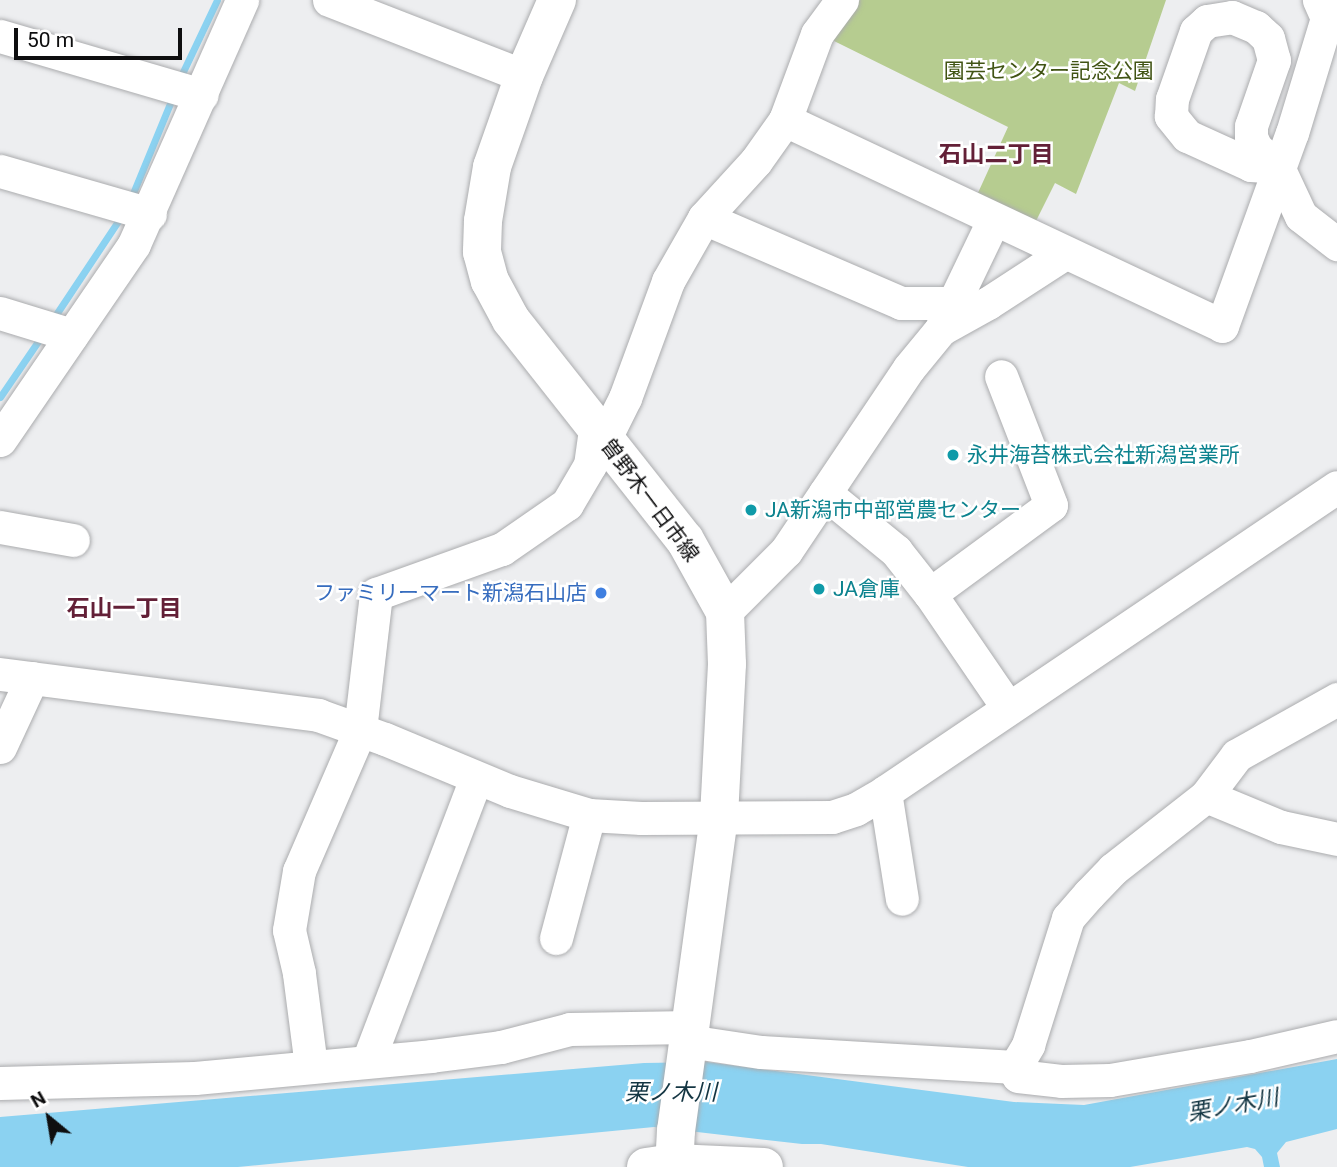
<!DOCTYPE html>
<html>
<head>
<meta charset="utf-8">
<style>
  body { margin:0 }
  #map { position:relative; width:1337px; height:1167px; overflow:hidden; background:#edeef0; font-family:Roboto,"Noto Sans JP",sans-serif }
  div>[style] { position:absolute }
  .green>* { inset:0; background:#b6cc90 }
  .water>* { inset:0; background:#8bd2f1 }
  .stream>* { height:7px; margin:-3.5px; padding:0 3.5px; transform-origin:3.5px; border-radius:3.5px; background:#8bd2f1 }
  .roads { filter:drop-shadow(0 0 2px #abacae) drop-shadow(0 0 2px #abacae) }
  .minor>* { height:33px; margin:-16.5px; padding:0 16.5px; transform-origin:16.5px; border-radius:16.5px; background:#fff }
  .major>* { height:38px; margin:-19px; padding:0 19px; transform-origin:19px; border-radius:19px; background:#fff }
  .dots>* { width:19px; height:19px; translate:-50% -50%; box-sizing:border-box; border:4px solid #fff; border-radius:50% }
  span { translate:-50% -50%; white-space:nowrap; text-align:center; line-height:1.15; -webkit-text-stroke:5px #fff; paint-order:stroke }
  .park-label { font-size:21px; color:#415414 }
  .culture-label { font-size:21px; color:#0d838f }
  .left { translate:0 -50%; text-align:left }
  .street-label { font-size:21px; color:#0e0e0f }
  .shop-label { font-size:21px; color:#366cbe }
  .right { translate:-100% -50%; text-align:right }
  .neighbourhood-label { font-size:23px; color:#632037; font-weight:700 }
  .water-label { font-size:23px; color:#133542; font-style:italic }
  .north { position:absolute; left:14px; top:1083px; width:70px; height:70px; -webkit-text-stroke:5px #fff; paint-order:stroke; rotate:330deg; font-size:19px; font-weight:700; line-height:28px; text-align:center; color:#0e0e0f }
  .north::after { content:''; display:block; margin:auto; width:24px; height:32px; background:#0e0e0f; clip-path:polygon(50% 0,100% 100%,50% 72%,0 100%) }
  .scale { position:absolute; left:14px; top:28px; width:168px; height:32px; box-sizing:border-box; border:4px solid #0e0e0f; border-top:0; padding-left:9px; font-size:21px; line-height:24px; white-space:nowrap; color:#0e0e0f; -webkit-text-stroke:5px #fff; paint-order:stroke }
</style>
</head>
<body>
<div id="map">
  <div class="green">
    <i style="clip-path:polygon(860px 0,1166px 0,1135px 91px,1119px 83px,1076px 194px,1055px 183px,1035px 223px,977px 195px,1008px 127px,832px 40px)"></i>
  </div>
  <div class="water">
    <i style="clip-path:polygon(1337px 1059px,1337px 1129px,1286px 1142px,1277px 1153px,1280px 1167px,1264px 1167px,1262px 1157px,1255px 1149px,1247px 1147px,1130px 1167px,968px 1167px,821px 1144px,802px 1144px,654px 1127px,238px 1167px,0 1167px,0 1117px,644px 1063px,707px 1062px,1014px 1102px,1084px 1105px)"></i>
  </div>
  <div class="stream">
    <i style="left:180px;top:78px;width:86px;rotate:-64.6deg"></i>
    <i style="left:131px;top:198px;width:110px;rotate:-67.6deg"></i>
    <i style="left:53px;top:319px;width:125px;rotate:-56.4deg"></i>
    <i style="left:0;top:397px;width:76px;rotate:-55.7deg"></i>
  </div>
  <div class="roads">
    <div class="minor">
      <i style="left:329px;top:0;width:209px;rotate:21.3deg"></i>
      <i style="left:842px;top:0;width:42px;rotate:126.3deg"></i>
      <i style="left:817px;top:34px;width:92px;rotate:110.4deg"></i>
      <i style="left:785px;top:120px;width:483px;rotate:25.2deg"></i>
      <i style="left:1222px;top:326px;width:205px;rotate:-70.1deg"></i>
      <i style="left:1292px;top:133px;width:120px;rotate:-73.1deg"></i>
      <i style="left:1327px;top:18px;width:20px;rotate:-114deg"></i>
      <i style="left:0;top:36px;width:210px;rotate:16.3deg"></i>
      <i style="left:1278px;top:167px;width:27px;rotate:-176deg"></i>
      <i style="left:1251px;top:165px;width:70px;rotate:-155.6deg"></i>
      <i style="left:1187px;top:136px;width:26px;rotate:-129deg"></i>
      <i style="left:1171px;top:116px;width:17px;rotate:-87deg"></i>
      <i style="left:1172px;top:99px;width:72px;rotate:-70.6deg"></i>
      <i style="left:1196px;top:31px;width:15px;rotate:-42deg"></i>
      <i style="left:1207px;top:21px;width:25px;rotate:-9deg"></i>
      <i style="left:1232px;top:17px;width:26px;rotate:23deg"></i>
      <i style="left:1256px;top:27px;width:16px;rotate:43deg"></i>
      <i style="left:1268px;top:38px;width:23px;rotate:75deg"></i>
      <i style="left:1274px;top:60px;width:70px;rotate:109.2deg"></i>
      <i style="left:1251px;top:126px;width:11px;rotate:90deg"></i>
      <i style="left:1251px;top:137px;width:12px;rotate:66deg"></i>
      <i style="left:1256px;top:148px;width:29px;rotate:41deg"></i>
      <i style="left:1278px;top:167px;width:54px;rotate:64.9deg"></i>
      <i style="left:1301px;top:216px;width:46px;rotate:37.9deg"></i>
      <i style="left:0;top:171px;width:156px;rotate:16deg"></i>
      <i style="left:704px;top:218px;width:215px;rotate:23.3deg"></i>
      <i style="left:901px;top:303px;width:53px"></i>
      <i style="left:0;top:313px;width:75px;rotate:17deg"></i>
      <i style="left:941px;top:329px;width:54px;rotate:-29deg"></i>
      <i style="left:988px;top:303px;width:92px;rotate:-33deg"></i>
      <i style="left:0;top:440px;width:237px;rotate:-55.6deg"></i>
      <i style="left:134px;top:244px;width:267px;rotate:-66.1deg"></i>
      <i style="left:604px;top:440px;width:47px;rotate:-63.4deg"></i>
      <i style="left:625px;top:398px;width:125px;rotate:-69.8deg"></i>
      <i style="left:668px;top:281px;width:73px;rotate:-60.3deg"></i>
      <i style="left:704px;top:218px;width:77px;rotate:-47.6deg"></i>
      <i style="left:756px;top:161px;width:50px;rotate:-54.7deg"></i>
      <i style="left:825px;top:493px;width:92px;rotate:39.2deg"></i>
      <i style="left:896px;top:551px;width:55px;rotate:51.7deg"></i>
      <i style="left:930px;top:594px;width:138px;rotate:55.6deg"></i>
      <i style="left:0;top:527px;width:74px;rotate:10.1deg"></i>
      <i style="left:930px;top:594px;width:150px;rotate:-36.3deg"></i>
      <i style="left:1051px;top:505px;width:138px;rotate:-111.2deg"></i>
      <i style="left:725px;top:612px;width:86px;rotate:-45deg"></i>
      <i style="left:786px;top:551px;width:220px;rotate:-56.1deg"></i>
      <i style="left:909px;top:368px;width:50px;rotate:-50.6deg"></i>
      <i style="left:941px;top:329px;width:122px;rotate:-64.3deg"></i>
      <i style="left:0;top:674px;width:321px;rotate:7.3deg"></i>
      <i style="left:318px;top:715px;width:71px;rotate:19.7deg"></i>
      <i style="left:385px;top:739px;width:135px;rotate:22.6deg"></i>
      <i style="left:510px;top:791px;width:83px;rotate:16.9deg"></i>
      <i style="left:589px;top:815px;width:52px;rotate:3.3deg"></i>
      <i style="left:641px;top:818px;width:191px;rotate:-0.3deg"></i>
      <i style="left:832px;top:817px;width:25px;rotate:-18deg"></i>
      <i style="left:856px;top:809px;width:34px;rotate:-30deg"></i>
      <i style="left:885px;top:792px;width:545px;rotate:-34.01deg"></i>
      <i style="left:0;top:747px;width:76px;rotate:-65.1deg"></i>
      <i style="left:885px;top:792px;width:108px;rotate:81deg"></i>
      <i style="left:1206px;top:796px;width:81px;rotate:22.5deg"></i>
      <i style="left:1281px;top:827px;width:57px;rotate:12.1deg"></i>
      <i style="left:556px;top:938px;width:127px;rotate:-75deg"></i>
      <i style="left:688px;top:1041px;width:74px;rotate:8.6deg"></i>
      <i style="left:761px;top:1052px;width:254px;rotate:3.4deg"></i>
      <i style="left:368px;top:1061px;width:303px;rotate:-69.1deg"></i>
      <i style="left:311px;top:1066px;width:94px;rotate:-97.4deg"></i>
      <i style="left:299px;top:973px;width:44px;rotate:-103.1deg"></i>
      <i style="left:289px;top:930px;width:60px;rotate:-80.4deg"></i>
      <i style="left:299px;top:871px;width:154px;rotate:-66.6deg"></i>
      <i style="left:360px;top:730px;width:137px;rotate:-83.3deg"></i>
      <i style="left:376px;top:594px;width:134px;rotate:-19.7deg"></i>
      <i style="left:502px;top:549px;width:79px;rotate:-34.7deg"></i>
      <i style="left:567px;top:504px;width:45px;rotate:-59.5deg"></i>
      <i style="left:590px;top:465px;width:36px;rotate:-82deg"></i>
      <i style="left:1015px;top:1067px;width:26px;rotate:-59deg"></i>
      <i style="left:1028px;top:1045px;width:133px;rotate:-72.5deg"></i>
      <i style="left:1068px;top:918px;width:32px;rotate:-49deg"></i>
      <i style="left:1089px;top:894px;width:35px;rotate:-46deg"></i>
      <i style="left:1113px;top:869px;width:118px;rotate:-38.1deg"></i>
      <i style="left:1206px;top:796px;width:51px;rotate:-52.9deg"></i>
      <i style="left:1237px;top:755px;width:115px;rotate:-29.2deg"></i>
      <i style="left:1015px;top:1067px;width:9px;rotate:72deg"></i>
      <i style="left:1018px;top:1076px;width:43px;rotate:6.6deg"></i>
      <i style="left:1061px;top:1081px;width:49px;rotate:-1.2deg"></i>
      <i style="left:1110px;top:1080px;width:142px;rotate:-9.7deg"></i>
      <i style="left:1250px;top:1056px;width:89px;rotate:-12.9deg"></i>
      <i style="left:0;top:1083px;width:195px;rotate:-1.5deg"></i>
      <i style="left:195px;top:1078px;width:237px;rotate:-5.3deg"></i>
      <i style="left:431px;top:1056px;width:71px;rotate:-7.3deg"></i>
      <i style="left:501px;top:1047px;width:71px;rotate:-14.6deg"></i>
      <i style="left:570px;top:1029px;width:121px;rotate:-0.9deg"></i>
    </div>
    <div class="major">
      <i style="left:557px;top:0;width:83px;rotate:113.5deg"></i>
      <i style="left:524px;top:76px;width:96px;rotate:109.4deg"></i>
      <i style="left:492px;top:167px;width:55px;rotate:99.5deg"></i>
      <i style="left:483px;top:221px;width:31px;rotate:92deg"></i>
      <i style="left:482px;top:252px;width:30px;rotate:75deg"></i>
      <i style="left:490px;top:281px;width:44px;rotate:61.7deg"></i>
      <i style="left:511px;top:320px;width:280px;rotate:51.7deg"></i>
      <i style="left:685px;top:540px;width:82px;rotate:60.9deg"></i>
      <i style="left:725px;top:612px;width:52px;rotate:87.8deg"></i>
      <i style="left:727px;top:664px;width:153px;rotate:93deg"></i>
      <i style="left:719px;top:817px;width:316px;rotate:97.8deg"></i>
      <i style="left:676px;top:1130px;width:37px;rotate:93deg"></i>
      <i style="left:646px;top:1167px;width:28px;rotate:-8deg"></i>
      <i style="left:674px;top:1163px;width:90px;rotate:2.5deg"></i>
    </div>
  </div>
  <div class="dots">
    <i style="left:953px;top:455px;background:#0f9aa8"></i>
    <i style="left:751px;top:510px;background:#0f9aa8"></i>
    <i style="left:819px;top:589px;background:#0f9aa8"></i>
    <i style="left:601px;top:593px;background:#3f7fe0"></i>
  </div>
  <div class="park-label">
    <span style="left:1049px;top:71px">園芸センター記念公園</span>
  </div>
  <div class="culture-label">
    <span class="left" style="left:967px;top:455px">永井海苔株式会社新潟営業所</span>
    <span class="left" style="left:765px;top:510px">JA新潟市中部営農センター</span>
    <span class="left" style="left:833px;top:589px">JA倉庫</span>
  </div>
  <div class="street-label">
    <span style="left:650px;top:500px;rotate:53deg">曽野木一日市線</span>
  </div>
  <div class="shop-label">
    <span class="right" style="left:587px;top:593px">ファミリーマート新潟石山店</span>
  </div>
  <div class="neighbourhood-label">
    <span style="left:996px;top:155px">石山二丁目</span>
    <span style="left:124px;top:609px">石山一丁目</span>
  </div>
  <div class="water-label">
    <span style="left:671px;top:1093px">栗ノ木川</span>
    <span style="left:1233px;top:1106px;rotate:-10deg">栗ノ木川</span>
  </div>
  <div class="north">N</div>
  <div class="scale">50 m</div>
</div>
</body>
</html>
